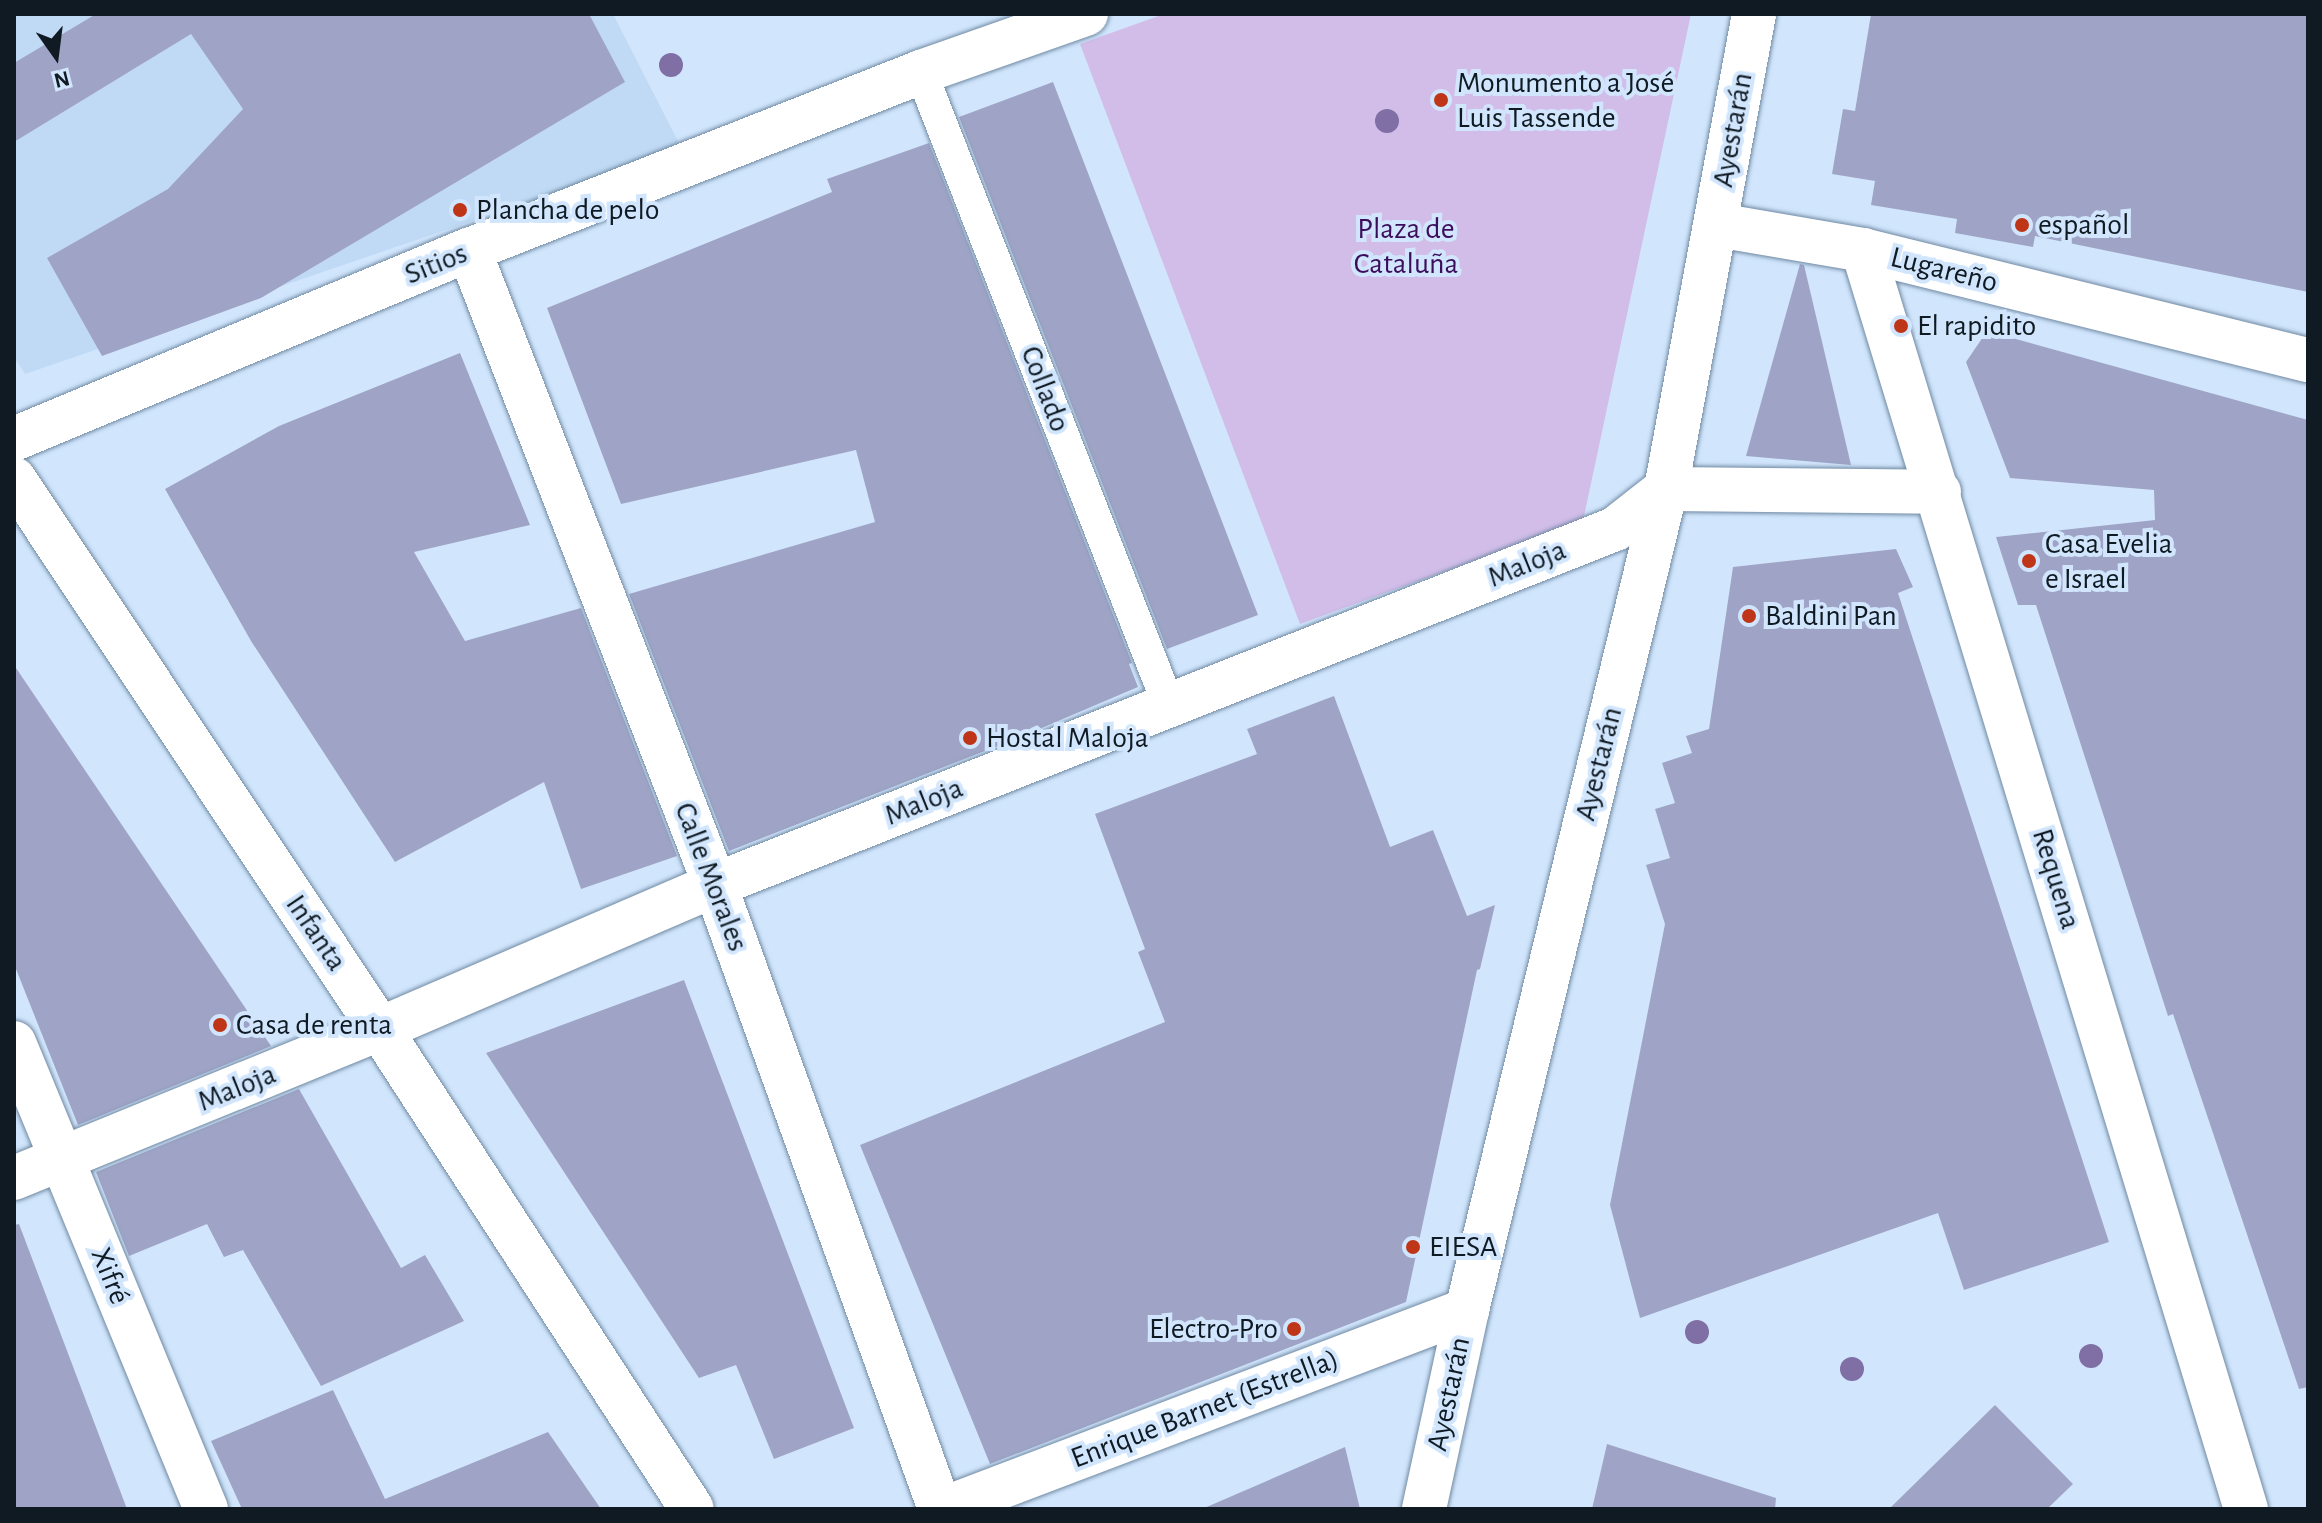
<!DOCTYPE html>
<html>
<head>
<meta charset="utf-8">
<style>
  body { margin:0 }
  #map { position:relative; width:2322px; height:1523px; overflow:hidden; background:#d1e6fd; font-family:"Alegreya Sans",sans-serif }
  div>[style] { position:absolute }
  .built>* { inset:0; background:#c0daf5 }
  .green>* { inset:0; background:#d2bde9 }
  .building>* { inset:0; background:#9fa4c6 }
  .roads { filter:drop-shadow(0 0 2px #7089a2) drop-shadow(0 0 2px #7089a2) }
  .lane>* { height:32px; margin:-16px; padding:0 16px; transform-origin:16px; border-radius:16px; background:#fff }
  .street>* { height:44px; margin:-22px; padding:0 22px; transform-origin:22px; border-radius:22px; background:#fff }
  .secondary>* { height:44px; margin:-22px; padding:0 22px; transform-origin:22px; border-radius:22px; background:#fff }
  .primary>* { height:44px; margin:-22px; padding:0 22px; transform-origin:22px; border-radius:22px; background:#fff }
  .trees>* { width:24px; height:24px; margin:-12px; border-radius:50%; background:#7f6fa4 }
  .dots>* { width:22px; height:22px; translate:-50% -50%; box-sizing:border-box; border:4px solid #d1e6fd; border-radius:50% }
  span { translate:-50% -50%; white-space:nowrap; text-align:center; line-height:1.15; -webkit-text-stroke:8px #d1e6fd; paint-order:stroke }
  .poi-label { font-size:30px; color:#101a23 }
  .left { translate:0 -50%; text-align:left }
  .right { translate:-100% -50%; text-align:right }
  .street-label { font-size:30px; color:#101a23 }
  .park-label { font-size:30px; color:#3c0d5b }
  .frame { position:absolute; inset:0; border:16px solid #101a23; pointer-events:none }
  .north { position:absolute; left:16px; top:16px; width:80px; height:80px; -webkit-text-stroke:6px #d1e6fd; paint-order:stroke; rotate:166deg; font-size:22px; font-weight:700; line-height:32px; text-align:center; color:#101a23 }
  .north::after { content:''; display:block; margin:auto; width:28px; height:36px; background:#101a23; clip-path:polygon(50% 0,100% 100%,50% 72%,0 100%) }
</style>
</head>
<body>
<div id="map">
  <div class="built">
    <i style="clip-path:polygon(14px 14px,613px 14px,682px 149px,25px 374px,14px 357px)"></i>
  </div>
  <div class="green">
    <i style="clip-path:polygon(1164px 14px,1691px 14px,1583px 521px,1300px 624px,1080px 44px)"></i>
  </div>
  <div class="building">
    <i style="clip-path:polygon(96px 14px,589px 14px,625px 82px,261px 298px,102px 356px,47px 258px,168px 189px,243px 109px,191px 34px,14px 142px,14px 63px)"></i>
    <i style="clip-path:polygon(1871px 14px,2308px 14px,2308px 292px,2035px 236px,2033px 247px,1955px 233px,1957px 219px,1871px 205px,1875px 181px,1832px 174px,1843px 109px,1855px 111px)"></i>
    <i style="clip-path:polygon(1053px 82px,1258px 615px,1167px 649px,959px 117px)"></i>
    <i style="clip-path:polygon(929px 143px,1132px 663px,1129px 664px,1138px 687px,1018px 738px,729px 851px,629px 594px,875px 522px,856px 450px,621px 504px,547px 308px,832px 192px,827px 179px)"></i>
    <i style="clip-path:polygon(1800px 264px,1804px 265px,1851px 465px,1746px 456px)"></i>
    <i style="clip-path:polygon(1987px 331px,2308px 420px,2308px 1387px,2299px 1389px,2173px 1014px,2168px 1016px,2036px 605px,2018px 605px,1996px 537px,2155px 520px,2154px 490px,2010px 478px,1966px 362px)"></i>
    <i style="clip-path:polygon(460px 353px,530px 525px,414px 552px,465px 641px,581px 608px,677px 856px,581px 889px,544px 782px,395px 862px,251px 641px,165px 489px,279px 426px)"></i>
    <i style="clip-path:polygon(1896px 549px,1913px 587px,1898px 593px,2109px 1242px,1964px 1290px,1938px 1213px,1640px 1318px,1610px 1205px,1665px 924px,1646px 865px,1670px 858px,1655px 809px,1675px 803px,1662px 763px,1692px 753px,1686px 736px,1709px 729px,1733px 567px)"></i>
    <i style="clip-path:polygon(14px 665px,271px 1046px,78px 1125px,14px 964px)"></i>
    <i style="clip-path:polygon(1334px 696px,1390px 847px,1433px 830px,1467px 916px,1495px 905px,1480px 969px,1477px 970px,1406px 1302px,990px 1464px,860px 1145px,1165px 1022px,1138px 952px,1145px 949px,1095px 814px,1257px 754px,1247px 729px)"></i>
    <i style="clip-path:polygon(684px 980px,854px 1428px,774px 1459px,736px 1365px,699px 1378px,486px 1053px)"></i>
    <i style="clip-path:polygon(299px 1089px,401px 1268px,425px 1255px,464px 1321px,321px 1386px,243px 1250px,224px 1257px,207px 1224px,129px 1256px,96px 1172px)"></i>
    <i style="clip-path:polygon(19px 1224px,127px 1509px,14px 1509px,14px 1225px)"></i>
    <i style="clip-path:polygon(333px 1390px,385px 1499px,548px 1432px,601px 1509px,242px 1509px,211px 1441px)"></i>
    <i style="clip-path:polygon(1995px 1405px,2073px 1484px,2047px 1509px,1889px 1509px)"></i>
    <i style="clip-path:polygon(1607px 1444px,1776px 1498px,1775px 1509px,1592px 1509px)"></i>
    <i style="clip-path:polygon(1345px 1447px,1360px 1509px,1202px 1509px)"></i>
  </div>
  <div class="roads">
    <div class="lane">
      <i style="left:921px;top:72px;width:681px;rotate:68.64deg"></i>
    </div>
    <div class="street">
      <i style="left:1717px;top:225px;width:148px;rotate:9.7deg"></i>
      <i style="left:1863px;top:250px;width:458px;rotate:13.9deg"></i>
      <i style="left:469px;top:250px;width:681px;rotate:68.82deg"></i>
      <i style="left:715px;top:885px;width:663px;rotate:70.17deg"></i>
      <i style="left:1863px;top:250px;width:1316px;rotate:73.08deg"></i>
      <i style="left:14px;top:439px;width:493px;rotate:-22.6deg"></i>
      <i style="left:469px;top:250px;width:486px;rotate:-21.5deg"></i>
      <i style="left:921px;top:72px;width:175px;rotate:-19.4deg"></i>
      <i style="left:14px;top:1043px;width:504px;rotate:67.61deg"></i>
      <i style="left:14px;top:1178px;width:395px;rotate:-22.2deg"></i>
      <i style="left:380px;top:1029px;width:365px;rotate:-23.3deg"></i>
      <i style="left:715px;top:885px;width:968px;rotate:-21.58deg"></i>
      <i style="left:1615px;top:529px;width:65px;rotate:-38.1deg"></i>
      <i style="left:1666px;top:489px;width:273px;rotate:0.6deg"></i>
      <i style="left:943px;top:1509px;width:561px;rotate:-20.8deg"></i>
    </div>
    <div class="secondary">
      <i style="left:1424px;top:1509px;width:204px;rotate:-77.8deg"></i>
      <i style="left:1467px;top:1310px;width:845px;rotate:-76.38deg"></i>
      <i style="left:1666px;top:489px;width:483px;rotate:-79.5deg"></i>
    </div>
    <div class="primary">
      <i style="left:14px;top:479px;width:661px;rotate:56.36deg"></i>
      <i style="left:380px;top:1029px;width:572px;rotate:56.98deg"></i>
    </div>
  </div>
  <div class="trees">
    <i style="left:671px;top:65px"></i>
    <i style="left:1387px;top:121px"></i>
    <i style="left:1697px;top:1332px"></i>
    <i style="left:2091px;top:1356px"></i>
    <i style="left:1852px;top:1369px"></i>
  </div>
  <div class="dots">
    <i style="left:1441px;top:100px;background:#bf3517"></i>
    <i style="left:460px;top:210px;background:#bf3517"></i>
    <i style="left:2022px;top:225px;background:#bf3517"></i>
    <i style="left:1901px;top:326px;background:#bf3517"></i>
    <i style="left:2029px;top:561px;background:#bf3517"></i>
    <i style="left:1749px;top:616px;background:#bf3517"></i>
    <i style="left:970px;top:738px;background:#bf3517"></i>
    <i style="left:220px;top:1025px;background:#bf3517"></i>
    <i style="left:1413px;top:1247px;background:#bf3517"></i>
    <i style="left:1294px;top:1329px;background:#bf3517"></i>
  </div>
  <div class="poi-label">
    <span class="left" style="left:1457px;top:100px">Monumento a José<br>Luis Tassende</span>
    <span class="left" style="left:476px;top:210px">Plancha de pelo</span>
    <span class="left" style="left:2038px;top:225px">español</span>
    <span class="left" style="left:1917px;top:326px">El rapidito</span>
    <span class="left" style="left:2045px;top:561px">Casa Evelia<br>e Israel</span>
    <span class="left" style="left:1765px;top:616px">Baldini Pan</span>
    <span class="left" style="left:986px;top:738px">Hostal Maloja</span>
    <span class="left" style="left:236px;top:1025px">Casa de renta</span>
    <span class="left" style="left:1429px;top:1247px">EIESA</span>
    <span class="right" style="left:1278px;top:1329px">Electro-Pro</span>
  </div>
  <div class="street-label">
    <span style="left:1733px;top:130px;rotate:-80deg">Ayestarán</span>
    <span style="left:436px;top:264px;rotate:-22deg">Sitios</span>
    <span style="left:1944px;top:270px;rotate:14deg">Lugareño</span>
    <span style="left:1045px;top:389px;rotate:69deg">Collado</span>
    <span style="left:1527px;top:564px;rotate:-22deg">Maloja</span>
    <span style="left:1599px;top:764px;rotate:-76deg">Ayestarán</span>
    <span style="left:924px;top:802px;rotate:-22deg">Maloja</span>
    <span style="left:711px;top:877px;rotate:69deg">Calle Morales</span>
    <span style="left:2056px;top:879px;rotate:73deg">Requena</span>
    <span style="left:316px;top:933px;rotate:56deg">Infanta</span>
    <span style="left:237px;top:1088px;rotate:-22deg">Maloja</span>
    <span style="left:110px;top:1276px;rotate:68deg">Xifré</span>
    <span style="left:1449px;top:1394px;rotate:-78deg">Ayestarán</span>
    <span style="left:1205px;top:1409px;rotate:-21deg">Enrique Barnet (Estrella)</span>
  </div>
  <div class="park-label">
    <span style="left:1406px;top:246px">Plaza de<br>Cataluña</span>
  </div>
  <div class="frame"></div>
  <div class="north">N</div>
</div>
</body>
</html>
